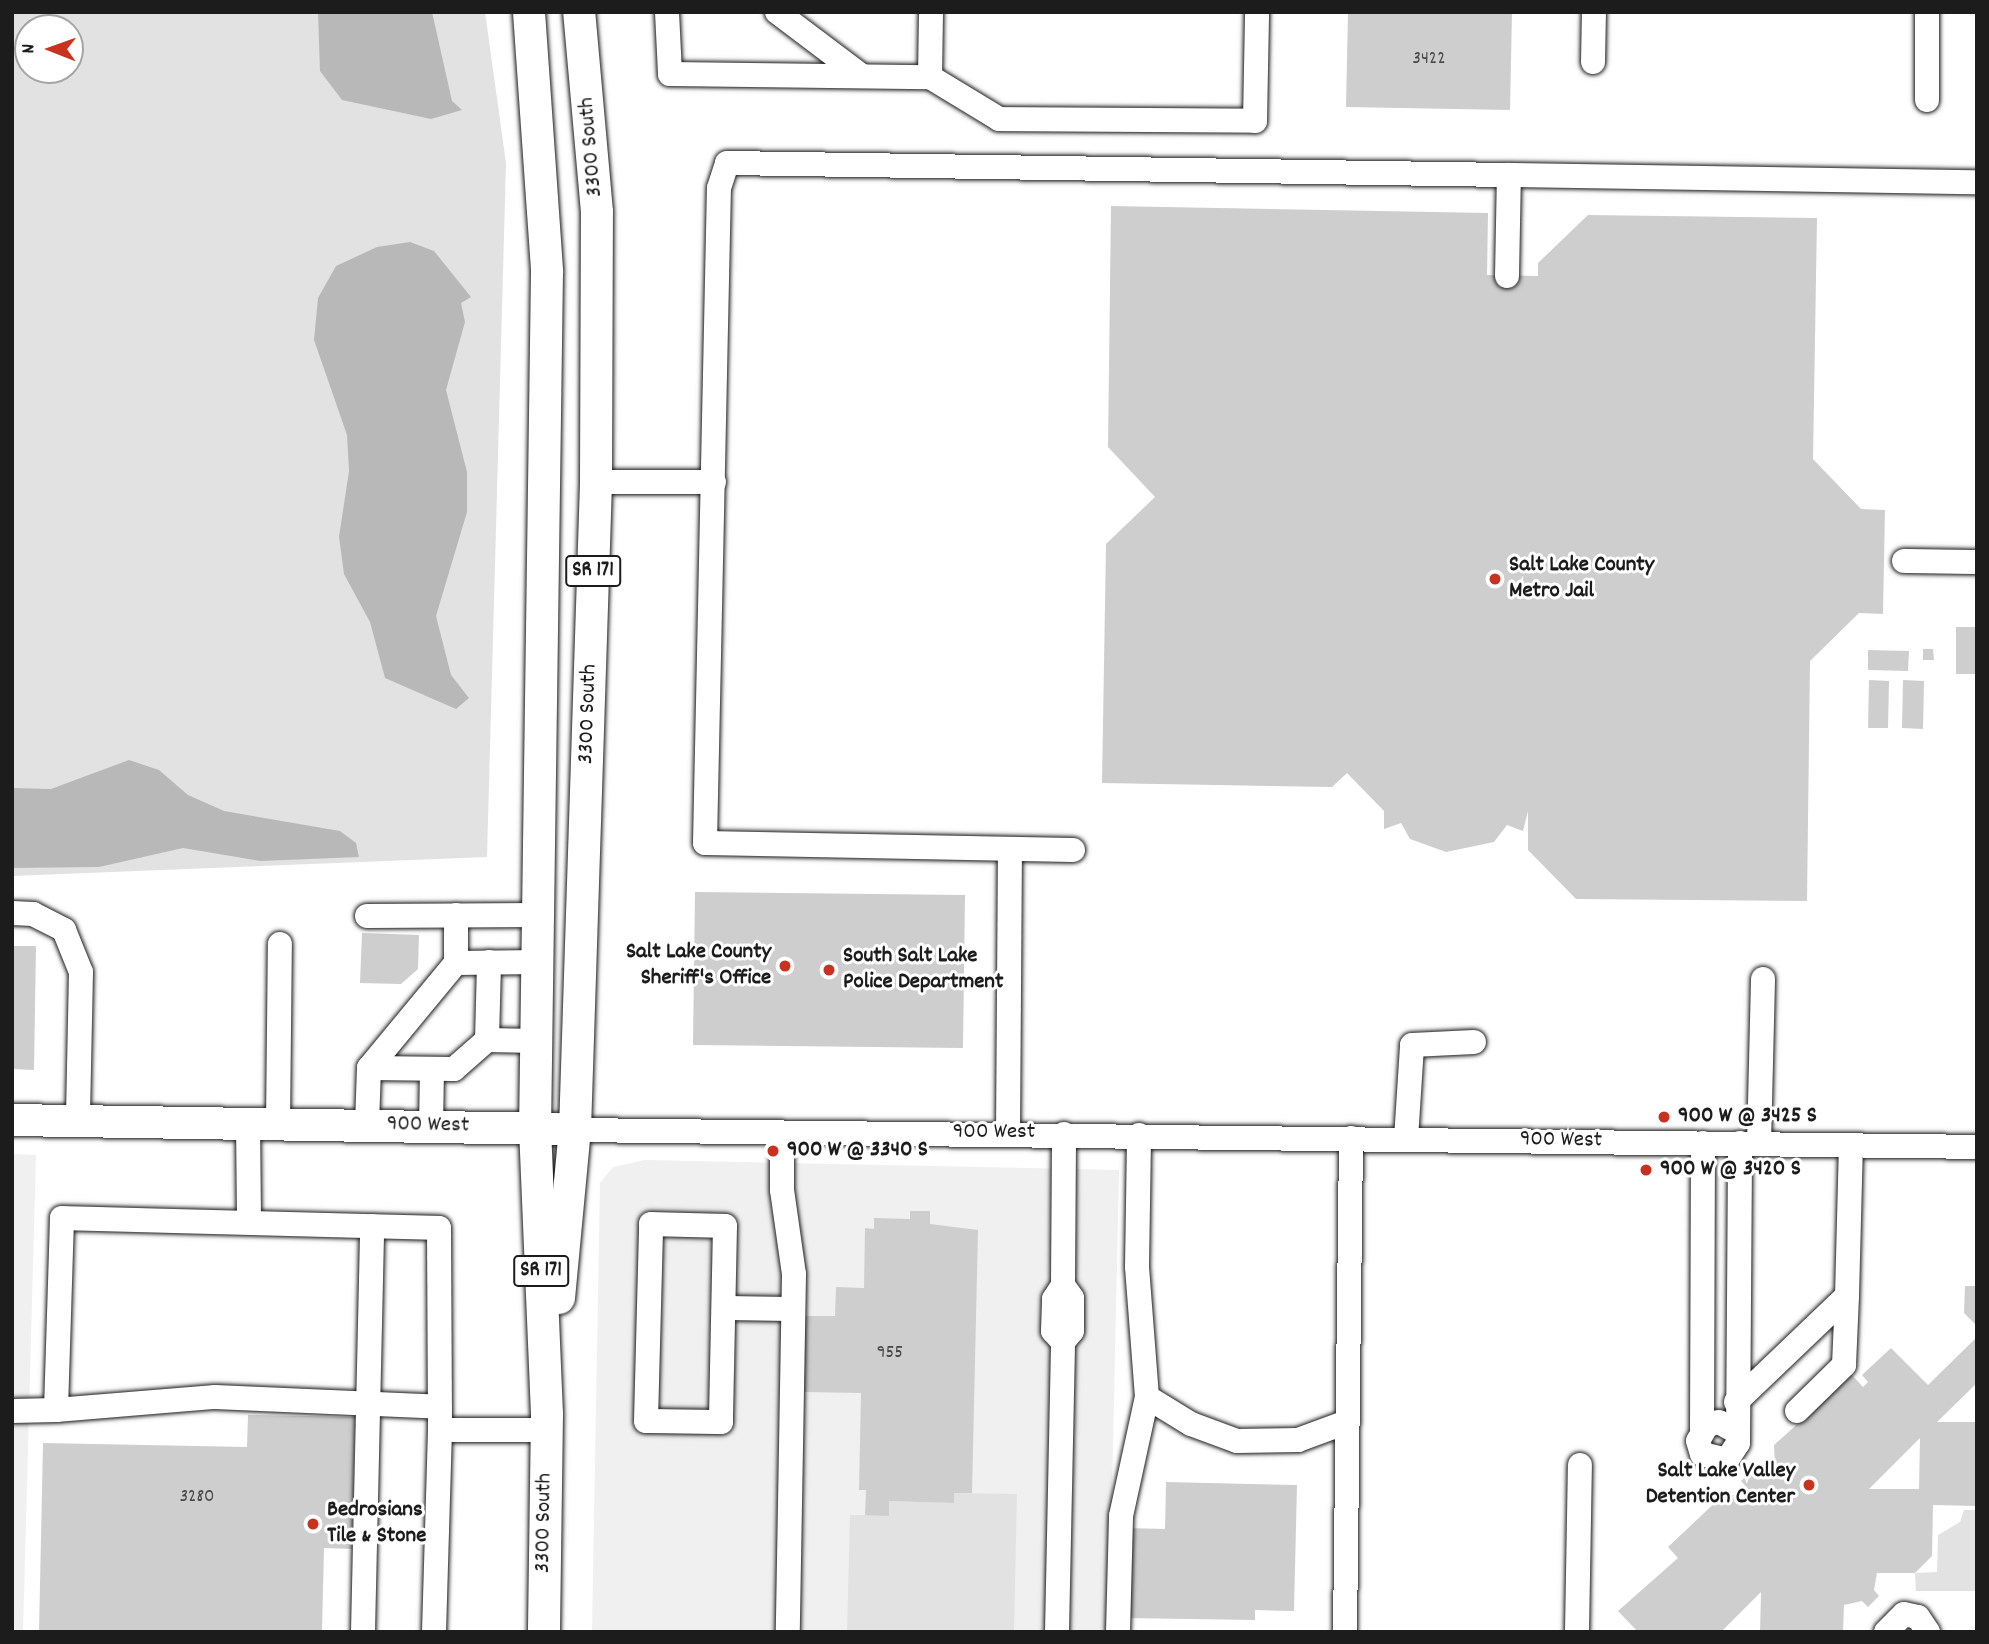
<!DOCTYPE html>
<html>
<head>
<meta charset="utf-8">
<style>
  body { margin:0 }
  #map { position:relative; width:1989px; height:1644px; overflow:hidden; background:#fff; font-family:Dekko,sans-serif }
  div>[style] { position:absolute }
  .built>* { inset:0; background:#f0f0f0 }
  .green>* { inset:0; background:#e2e2e2 }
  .water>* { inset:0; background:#b8b8b8 }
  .building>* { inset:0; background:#cecece }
  .roads { filter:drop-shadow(0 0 2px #1c1c1c) drop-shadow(0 0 2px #1c1c1c) }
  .minor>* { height:24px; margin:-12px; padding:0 12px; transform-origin:12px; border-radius:12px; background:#fff }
  .major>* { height:32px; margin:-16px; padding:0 16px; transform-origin:16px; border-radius:16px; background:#fff }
  .dots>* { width:19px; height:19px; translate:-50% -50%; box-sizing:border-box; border:4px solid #fff; border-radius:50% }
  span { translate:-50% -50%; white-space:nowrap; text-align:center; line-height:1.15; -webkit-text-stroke:6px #fff; paint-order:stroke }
  .number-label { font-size:19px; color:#484848 }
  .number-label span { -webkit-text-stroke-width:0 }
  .shield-label span { padding:2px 5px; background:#fff; border:2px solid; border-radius:5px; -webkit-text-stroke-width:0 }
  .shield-label { font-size:21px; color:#1c1c1c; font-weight:700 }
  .street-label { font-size:23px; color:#1c1c1c }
  .poi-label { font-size:23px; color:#1c1c1c; font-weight:700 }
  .left { translate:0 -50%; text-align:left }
  .right { translate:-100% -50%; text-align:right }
  .frame { position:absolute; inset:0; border:14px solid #1c1c1c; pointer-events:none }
  .north { position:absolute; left:14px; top:14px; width:70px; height:70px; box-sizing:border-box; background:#fff; border:2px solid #a4a4a4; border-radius:50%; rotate:271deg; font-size:19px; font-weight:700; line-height:28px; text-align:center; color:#1c1c1c }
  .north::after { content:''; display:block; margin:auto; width:24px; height:32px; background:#c8321e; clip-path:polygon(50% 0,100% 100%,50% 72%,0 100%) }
</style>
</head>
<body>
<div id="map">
  <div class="built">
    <i style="clip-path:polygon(12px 1154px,36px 1155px,23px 1632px,12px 1632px)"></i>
    <i style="clip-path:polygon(645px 1160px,1119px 1170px,1109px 1632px,592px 1632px,600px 1183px,613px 1167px)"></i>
  </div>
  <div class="green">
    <i style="clip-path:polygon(evenodd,12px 12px,485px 12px,506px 163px,487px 857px,12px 876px,12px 12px,28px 28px,70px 28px,70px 70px,28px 70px,28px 28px)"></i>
    <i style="clip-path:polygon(954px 1493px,1017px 1494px,1014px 1632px,847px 1632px,850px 1515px,889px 1515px,889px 1501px,954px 1503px)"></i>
    <i style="clip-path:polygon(1964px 1510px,1977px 1510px,1977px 1591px,1916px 1591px,1915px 1573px,1937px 1572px,1938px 1535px,1960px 1522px)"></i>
  </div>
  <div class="water">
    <i style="clip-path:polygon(318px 12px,432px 12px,452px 101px,462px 110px,431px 119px,342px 100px,320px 71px)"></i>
    <i style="clip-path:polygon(410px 242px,434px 251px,471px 297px,461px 303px,465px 322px,446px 390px,467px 472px,467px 512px,436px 616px,451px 675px,469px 698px,456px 709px,385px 678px,370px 622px,344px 574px,339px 537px,349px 471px,347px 435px,314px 340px,318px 298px,336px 266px,377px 247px)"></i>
    <i style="clip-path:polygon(129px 760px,159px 770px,188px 795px,224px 811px,340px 831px,356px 843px,359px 857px,260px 861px,183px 848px,99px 867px,12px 868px,12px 788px,51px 789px)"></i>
  </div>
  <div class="building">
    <i style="clip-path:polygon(1348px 12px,1512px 12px,1510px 110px,1346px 107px)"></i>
    <i style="clip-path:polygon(1111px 206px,1488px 213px,1487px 275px,1538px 276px,1538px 263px,1588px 215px,1817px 218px,1813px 459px,1861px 509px,1885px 510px,1883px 614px,1859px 613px,1810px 661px,1807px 901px,1576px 899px,1528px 850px,1528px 811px,1523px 831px,1507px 825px,1494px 842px,1446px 852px,1410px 839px,1401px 823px,1384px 829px,1384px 811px,1347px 773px,1332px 787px,1102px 783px,1106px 544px,1155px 497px,1108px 447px)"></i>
    <i style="clip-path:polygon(1956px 627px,1977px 627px,1977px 674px,1956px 674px)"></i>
    <i style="clip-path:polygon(1923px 649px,1933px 649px,1934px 660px,1923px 660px)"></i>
    <i style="clip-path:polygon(1868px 650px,1909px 651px,1908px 671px,1868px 670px)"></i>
    <i style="clip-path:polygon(1869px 680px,1889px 681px,1888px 728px,1868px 728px)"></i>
    <i style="clip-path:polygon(1903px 680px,1924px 681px,1923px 729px,1902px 728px)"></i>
    <i style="clip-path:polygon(695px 892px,965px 895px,963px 1048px,693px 1045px)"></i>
    <i style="clip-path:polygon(362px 933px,419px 935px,418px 969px,401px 984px,360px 983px)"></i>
    <i style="clip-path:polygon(12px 946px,36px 946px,34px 1070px,12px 1069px)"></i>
    <i style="clip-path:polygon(910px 1211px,930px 1211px,930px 1224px,978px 1230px,972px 1493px,954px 1493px,954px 1503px,889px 1501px,889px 1516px,865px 1515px,866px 1490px,859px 1490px,861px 1393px,803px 1392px,804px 1316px,835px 1316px,836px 1287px,864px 1288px,865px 1228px,874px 1229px,874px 1218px,910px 1219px)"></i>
    <i style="clip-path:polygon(1965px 1286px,1977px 1286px,1977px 1326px,1964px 1313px)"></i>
    <i style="clip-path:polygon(evenodd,1977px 1337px,1977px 1383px,1937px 1422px,1977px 1422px,1977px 1506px,1933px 1505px,1932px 1556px,1915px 1573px,1877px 1573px,1874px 1590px,1879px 1596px,1868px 1607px,1862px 1601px,1844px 1605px,1843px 1632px,1760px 1632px,1761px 1592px,1721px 1632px,1638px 1632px,1618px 1611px,1678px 1558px,1668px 1547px,1721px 1497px,1751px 1492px,1741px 1481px,1758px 1465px,1768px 1476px,1775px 1468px,1774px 1445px,1852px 1375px,1863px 1387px,1868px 1382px,1862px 1375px,1891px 1348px,1928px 1385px,1977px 1337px,1920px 1438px,1919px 1489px,1869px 1489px,1920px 1438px)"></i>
    <i style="clip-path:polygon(248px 1415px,355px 1417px,352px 1549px,324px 1548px,322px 1632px,39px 1632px,43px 1443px,247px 1447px)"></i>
    <i style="clip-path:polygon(1166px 1482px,1297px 1485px,1294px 1611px,1255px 1610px,1255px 1620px,1124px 1618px,1126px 1528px,1165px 1529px)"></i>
  </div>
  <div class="roads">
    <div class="minor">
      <i style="left:667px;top:12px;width:62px;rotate:87.2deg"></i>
      <i style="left:670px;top:74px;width:260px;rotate:0.7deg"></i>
      <i style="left:930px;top:77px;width:81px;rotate:31.3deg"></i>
      <i style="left:999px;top:119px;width:256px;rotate:0.4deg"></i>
      <i style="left:1255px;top:121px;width:109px;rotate:-88.9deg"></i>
      <i style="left:777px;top:12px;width:106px;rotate:37deg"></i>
      <i style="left:1593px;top:62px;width:50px;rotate:-88.9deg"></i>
      <i style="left:930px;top:77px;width:65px;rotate:-89.1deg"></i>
      <i style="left:1927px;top:100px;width:88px;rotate:-90deg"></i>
      <i style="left:1507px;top:276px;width:101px;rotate:-88.9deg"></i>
      <i style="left:1509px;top:175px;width:468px;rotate:0.9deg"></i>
      <i style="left:596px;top:482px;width:118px"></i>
      <i style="left:1904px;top:561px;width:73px;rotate:0.8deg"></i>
      <i style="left:1073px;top:850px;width:368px;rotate:-178.9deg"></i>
      <i style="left:705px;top:843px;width:655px;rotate:-88.78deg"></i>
      <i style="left:719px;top:188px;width:26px;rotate:-72deg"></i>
      <i style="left:727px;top:163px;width:782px;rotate:0.88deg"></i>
      <i style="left:12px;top:913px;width:21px;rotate:3deg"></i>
      <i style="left:33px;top:914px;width:35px;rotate:27deg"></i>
      <i style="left:64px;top:930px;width:45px;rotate:68deg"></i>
      <i style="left:81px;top:972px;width:148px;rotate:91.2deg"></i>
      <i style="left:367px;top:916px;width:173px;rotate:-0.3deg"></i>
      <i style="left:456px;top:963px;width:83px;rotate:-0.7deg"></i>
      <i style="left:487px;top:1040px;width:78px;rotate:-88.5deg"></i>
      <i style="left:369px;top:1068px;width:85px;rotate:0.7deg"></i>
      <i style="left:454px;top:1069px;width:44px;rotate:-41.3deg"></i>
      <i style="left:487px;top:1040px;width:50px;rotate:1.1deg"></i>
      <i style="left:248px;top:1123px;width:99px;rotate:89.4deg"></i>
      <i style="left:278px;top:1124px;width:180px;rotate:-89.4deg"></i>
      <i style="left:367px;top:1125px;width:57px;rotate:-88deg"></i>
      <i style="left:369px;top:1068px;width:136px;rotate:-50.4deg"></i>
      <i style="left:456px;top:963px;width:48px;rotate:-90deg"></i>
      <i style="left:431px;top:1127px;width:58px;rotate:-89deg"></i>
      <i style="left:575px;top:1130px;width:1402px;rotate:0.69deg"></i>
      <i style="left:1008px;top:1133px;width:284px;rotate:-89.6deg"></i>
      <i style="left:782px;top:1134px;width:56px;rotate:90deg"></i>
      <i style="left:782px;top:1190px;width:85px;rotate:81.9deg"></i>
      <i style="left:794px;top:1274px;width:358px;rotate:91deg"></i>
      <i style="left:1406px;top:1139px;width:94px;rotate:-86.3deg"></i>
      <i style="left:1412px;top:1045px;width:62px;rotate:-2.8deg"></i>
      <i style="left:1759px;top:1144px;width:165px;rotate:-88.6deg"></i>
      <i style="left:651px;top:1224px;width:74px;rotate:1.5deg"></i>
      <i style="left:725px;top:1226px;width:196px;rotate:91.2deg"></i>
      <i style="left:721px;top:1422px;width:75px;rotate:-179.2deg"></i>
      <i style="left:646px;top:1421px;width:197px;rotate:-88.5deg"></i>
      <i style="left:724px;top:1308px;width:69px;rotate:0.8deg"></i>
      <i style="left:1063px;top:1342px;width:15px;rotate:-132deg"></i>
      <i style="left:1053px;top:1331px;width:32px;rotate:-88deg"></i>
      <i style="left:1054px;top:1299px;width:17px;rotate:-57deg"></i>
      <i style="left:1063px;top:1285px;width:151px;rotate:-89.6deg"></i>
      <i style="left:1147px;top:1397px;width:52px;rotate:31.5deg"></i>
      <i style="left:1191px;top:1424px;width:49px;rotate:20.3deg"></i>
      <i style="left:1237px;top:1441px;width:61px;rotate:-0.9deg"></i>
      <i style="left:1298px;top:1440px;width:52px;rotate:-20.2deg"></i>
      <i style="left:1736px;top:1402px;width:153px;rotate:-43.7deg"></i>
      <i style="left:1847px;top:1296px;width:151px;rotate:-88.5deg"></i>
      <i style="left:56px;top:1410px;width:160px;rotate:-4.7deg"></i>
      <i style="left:215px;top:1397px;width:225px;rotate:2.5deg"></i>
      <i style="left:12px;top:1411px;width:44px;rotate:-1.3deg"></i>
      <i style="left:56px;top:1410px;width:192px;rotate:-88.2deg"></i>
      <i style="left:62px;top:1218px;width:377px;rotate:1.5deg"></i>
      <i style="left:439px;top:1228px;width:202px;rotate:89.7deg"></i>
      <i style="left:440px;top:1430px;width:107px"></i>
      <i style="left:1797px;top:1411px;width:66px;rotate:-44.4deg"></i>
      <i style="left:1844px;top:1365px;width:69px;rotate:-87.5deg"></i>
      <i style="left:1702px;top:1429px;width:286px;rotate:-89.8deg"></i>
      <i style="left:1735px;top:1431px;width:18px;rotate:-151deg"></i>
      <i style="left:1719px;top:1422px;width:12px;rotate:166deg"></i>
      <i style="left:1707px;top:1425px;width:18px;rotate:119deg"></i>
      <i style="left:1698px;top:1441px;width:14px;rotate:73deg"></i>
      <i style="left:1702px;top:1454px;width:26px;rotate:13deg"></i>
      <i style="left:1727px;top:1460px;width:20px;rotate:-57deg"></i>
      <i style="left:1738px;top:1443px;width:300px;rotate:-89.6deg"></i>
      <i style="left:363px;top:1632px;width:406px;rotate:-88.7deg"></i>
      <i style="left:434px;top:1632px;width:202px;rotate:-88.3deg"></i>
      <i style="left:1057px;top:1632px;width:290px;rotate:-88.8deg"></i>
      <i style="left:1063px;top:1342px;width:14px;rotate:-51deg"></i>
      <i style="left:1072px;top:1331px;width:33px;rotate:-90deg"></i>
      <i style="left:1072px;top:1298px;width:16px;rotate:-125deg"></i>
      <i style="left:1118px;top:1632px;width:116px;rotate:-88.5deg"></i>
      <i style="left:1121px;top:1516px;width:122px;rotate:-77.7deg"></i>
      <i style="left:1147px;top:1397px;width:130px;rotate:-94.4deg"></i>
      <i style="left:1137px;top:1267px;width:132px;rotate:-89.1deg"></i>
      <i style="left:1345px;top:1632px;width:494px;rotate:-89.3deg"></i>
      <i style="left:1577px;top:1632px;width:167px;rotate:-89deg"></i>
      <i style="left:1886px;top:1632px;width:25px;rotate:-45deg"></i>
      <i style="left:1904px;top:1614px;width:14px;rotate:12deg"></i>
      <i style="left:1918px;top:1617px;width:18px;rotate:56deg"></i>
    </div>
    <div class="major">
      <i style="left:529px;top:12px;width:261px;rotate:86deg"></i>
      <i style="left:547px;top:272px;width:856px;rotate:90.8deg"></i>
      <i style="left:535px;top:1128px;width:286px;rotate:87.6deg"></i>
      <i style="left:547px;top:1414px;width:218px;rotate:90.8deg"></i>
      <i style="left:12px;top:1120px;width:545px;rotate:0.95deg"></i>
      <i style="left:559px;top:1298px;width:169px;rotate:-84.6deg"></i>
      <i style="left:575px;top:1130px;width:648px;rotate:-88.14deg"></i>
      <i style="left:596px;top:482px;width:270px;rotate:-89.8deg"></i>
      <i style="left:597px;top:212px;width:201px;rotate:-95.1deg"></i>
    </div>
  </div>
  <div class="dots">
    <i style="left:1495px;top:579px;background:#c8321e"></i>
    <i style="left:785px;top:966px;background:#c8321e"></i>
    <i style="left:829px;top:970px;background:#c8321e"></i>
    <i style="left:1664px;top:1117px;background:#c8321e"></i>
    <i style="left:773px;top:1151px;background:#c8321e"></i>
    <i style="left:1646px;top:1170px;background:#c8321e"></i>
    <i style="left:1809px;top:1485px;background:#c8321e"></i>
    <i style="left:313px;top:1524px;background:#c8321e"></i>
  </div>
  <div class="number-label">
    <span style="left:1429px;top:60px">3422</span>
    <span style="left:890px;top:1354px">955</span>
    <span style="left:197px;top:1498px">3280</span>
  </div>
  <div class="shield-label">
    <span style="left:593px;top:571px">SR 171</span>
    <span style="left:541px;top:1271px">SR 171</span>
  </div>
  <div class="street-label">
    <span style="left:592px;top:147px;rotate:-95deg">3300 South</span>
    <span style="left:589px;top:714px;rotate:-88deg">3300 South</span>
    <span style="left:428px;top:1126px;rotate:1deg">900 West</span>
    <span style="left:994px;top:1133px">900 West</span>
    <span style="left:1561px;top:1141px;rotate:1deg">900 West</span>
    <span style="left:545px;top:1523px;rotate:-89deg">3300 South</span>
  </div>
  <div class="poi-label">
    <span class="left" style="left:1509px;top:579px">Salt Lake County<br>Metro Jail</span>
    <span class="right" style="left:771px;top:966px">Salt Lake County<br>Sheriff's Office</span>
    <span class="left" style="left:843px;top:970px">South Salt Lake<br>Police Department</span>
    <span class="left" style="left:1678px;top:1117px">900 W @ 3425 S</span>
    <span class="left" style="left:787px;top:1151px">900 W @ 3340 S</span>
    <span class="left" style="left:1660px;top:1170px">900 W @ 3420 S</span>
    <span class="right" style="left:1795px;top:1485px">Salt Lake Valley<br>Detention Center</span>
    <span class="left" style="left:327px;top:1524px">Bedrosians<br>Tile &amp; Stone</span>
  </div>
  <div class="frame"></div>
  <div class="north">N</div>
</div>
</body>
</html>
